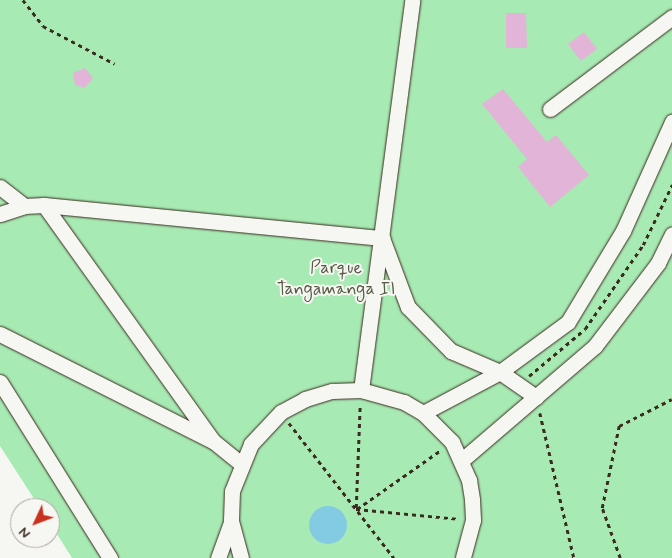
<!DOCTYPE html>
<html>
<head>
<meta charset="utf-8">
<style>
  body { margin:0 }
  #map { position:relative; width:672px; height:558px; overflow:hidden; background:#f6f6f2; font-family:Mynerve,sans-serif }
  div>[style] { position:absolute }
  .green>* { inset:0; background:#a8eab4 }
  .water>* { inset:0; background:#82cbe3 }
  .round { border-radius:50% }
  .building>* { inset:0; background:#e2b4d7 }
  .path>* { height:2.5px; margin-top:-1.25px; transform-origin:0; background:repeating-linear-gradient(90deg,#3b2a1e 0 4px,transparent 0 8px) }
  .roads { filter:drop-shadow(0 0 1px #3b2a1e) drop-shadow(0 0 1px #3b2a1e) }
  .minor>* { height:15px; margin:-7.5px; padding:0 7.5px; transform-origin:7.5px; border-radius:7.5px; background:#f6f6f2 }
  span { translate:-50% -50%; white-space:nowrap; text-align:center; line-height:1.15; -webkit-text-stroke:4px #f6f6f2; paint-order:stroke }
  .park-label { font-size:18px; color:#565a44 }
  .north { position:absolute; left:10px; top:498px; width:50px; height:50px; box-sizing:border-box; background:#f6f6f2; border:1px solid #aba49d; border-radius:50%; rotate:227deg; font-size:14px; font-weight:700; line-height:20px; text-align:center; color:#3b2a1e }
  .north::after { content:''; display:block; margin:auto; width:18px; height:22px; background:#c8321e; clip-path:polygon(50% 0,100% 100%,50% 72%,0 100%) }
</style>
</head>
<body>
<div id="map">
  <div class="green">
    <i style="clip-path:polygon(0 0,672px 0,672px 558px,72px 558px,50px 523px,50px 508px,40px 508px,0 446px)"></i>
  </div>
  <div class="water">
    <i class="round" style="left:309px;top:506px;width:38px;height:38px"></i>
  </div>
  <div class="building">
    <i style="clip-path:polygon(506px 13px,526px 13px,527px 48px,506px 48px)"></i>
    <i style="clip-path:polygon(584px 32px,597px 49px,581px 61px,568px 44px)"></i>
    <i style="clip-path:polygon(85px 68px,93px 78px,85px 88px,75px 85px,73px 73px)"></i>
    <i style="clip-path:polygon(503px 89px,547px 142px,556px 135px,589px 175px,550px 207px,518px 167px,527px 159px,482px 104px)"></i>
  </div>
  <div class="path">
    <i style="left:23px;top:0;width:33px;rotate:52deg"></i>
    <i style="left:43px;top:26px;width:81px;rotate:27.8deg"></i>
    <i style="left:529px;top:376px;width:73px;rotate:-40deg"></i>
    <i style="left:585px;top:329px;width:102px;rotate:-55.4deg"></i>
    <i style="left:643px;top:245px;width:67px;rotate:-64.2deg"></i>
    <i style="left:540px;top:413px;width:149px;rotate:76.8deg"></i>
    <i style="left:289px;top:423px;width:171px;rotate:52.1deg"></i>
    <i style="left:356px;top:508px;width:104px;rotate:-87.8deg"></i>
    <i style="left:356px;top:509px;width:103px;rotate:5.5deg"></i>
    <i style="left:357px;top:509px;width:103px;rotate:-35.1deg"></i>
    <i style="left:620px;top:558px;width:53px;rotate:-109.8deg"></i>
    <i style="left:602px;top:508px;width:84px;rotate:-78.3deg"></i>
    <i style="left:619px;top:426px;width:59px;rotate:-27deg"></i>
  </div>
  <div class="roads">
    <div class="minor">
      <i style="left:550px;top:109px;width:153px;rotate:-37deg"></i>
      <i style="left:0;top:187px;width:31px;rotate:38deg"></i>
      <i style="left:44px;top:205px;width:290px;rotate:54.4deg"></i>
      <i style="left:0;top:214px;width:25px;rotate:-18deg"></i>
      <i style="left:24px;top:206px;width:20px;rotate:-3deg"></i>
      <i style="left:44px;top:205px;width:340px;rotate:5.6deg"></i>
      <i style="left:382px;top:238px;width:74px;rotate:69.4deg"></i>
      <i style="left:408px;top:307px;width:62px;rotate:45.7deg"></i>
      <i style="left:451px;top:351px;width:53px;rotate:23.2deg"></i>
      <i style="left:500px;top:372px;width:44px;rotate:34.8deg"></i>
      <i style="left:0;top:334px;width:238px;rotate:26.7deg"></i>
      <i style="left:213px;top:441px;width:35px;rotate:39deg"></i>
      <i style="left:0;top:382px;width:208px;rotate:58deg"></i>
      <i style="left:361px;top:390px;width:393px;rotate:-82.5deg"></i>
      <i style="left:423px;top:413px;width:87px;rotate:-28deg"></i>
      <i style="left:500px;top:372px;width:84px;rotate:-36.3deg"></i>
      <i style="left:568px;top:322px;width:106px;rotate:-58.9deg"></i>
      <i style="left:623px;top:231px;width:120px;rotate:-65.8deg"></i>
      <i style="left:462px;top:460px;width:175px;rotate:-40.6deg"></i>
      <i style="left:595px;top:346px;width:104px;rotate:-52.8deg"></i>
      <i style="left:658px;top:263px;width:32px;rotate:-64deg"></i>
      <i style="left:218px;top:558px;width:38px;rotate:-70deg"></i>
      <i style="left:241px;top:558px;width:39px;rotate:-105deg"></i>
      <i style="left:231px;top:520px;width:29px;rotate:-88deg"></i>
      <i style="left:232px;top:491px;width:51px;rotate:-68deg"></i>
      <i style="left:251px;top:444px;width:44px;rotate:-46.8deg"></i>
      <i style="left:281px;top:412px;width:27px;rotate:-28deg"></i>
      <i style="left:305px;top:399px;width:28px;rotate:-17deg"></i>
      <i style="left:332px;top:391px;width:29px;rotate:-2deg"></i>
      <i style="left:361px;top:390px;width:45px;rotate:15.6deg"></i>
      <i style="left:404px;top:402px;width:22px;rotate:30deg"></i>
      <i style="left:423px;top:413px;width:41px;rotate:45deg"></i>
      <i style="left:452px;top:442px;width:42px;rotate:65.9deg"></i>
      <i style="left:469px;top:480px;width:20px;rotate:81deg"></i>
      <i style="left:472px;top:500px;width:20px;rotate:87deg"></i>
      <i style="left:473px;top:520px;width:39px;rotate:105deg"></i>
    </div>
  </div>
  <div class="park-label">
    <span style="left:336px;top:279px">Parque<br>Tangamanga II</span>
  </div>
  <div class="north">N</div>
</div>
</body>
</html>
